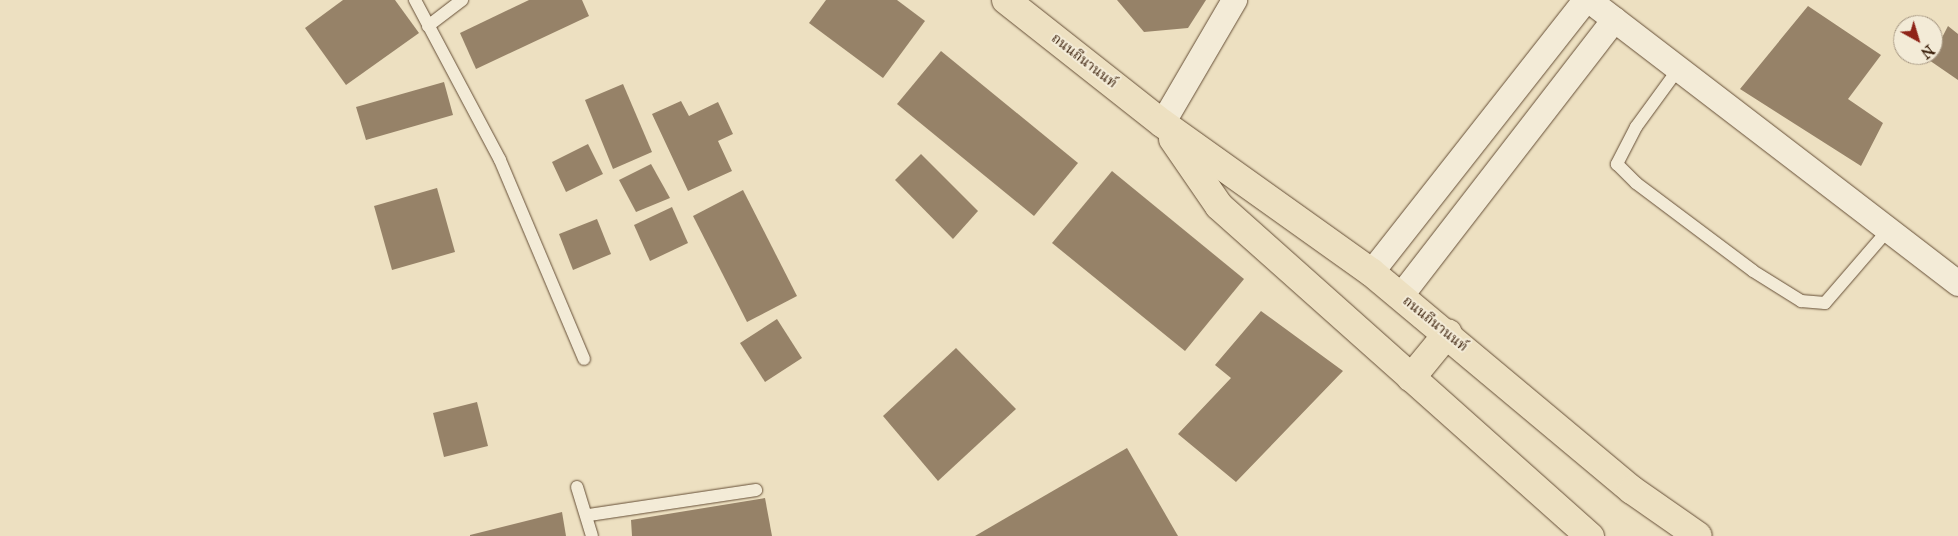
<!DOCTYPE html>
<html>
<head>
<meta charset="utf-8">
<style>
  body { margin:0 }
  #map { position:relative; width:1958px; height:536px; overflow:hidden; background:#ede0c1; font-family:"IM FELL Great Primer","Noto Serif Thai",serif }
  div>[style] { position:absolute }
  .building>* { inset:0; background:#968268 }
  .roads { filter:drop-shadow(0 0 1px #654e36) drop-shadow(0 0 1px #654e36) }
  .lane>* { height:12px; margin:-6px; padding:0 6px; transform-origin:6px; border-radius:6px; background:#f3ebd7 }
  .street>* { height:25px; margin:-12.5px; padding:0 12.5px; transform-origin:12.5px; border-radius:12.5px; background:#f3ebd7 }
  .primary>* { height:28px; margin:-14px; padding:0 14px; transform-origin:14px; border-radius:14px; background:#ede0c1 }
  span { translate:-50% -50%; white-space:nowrap; text-align:center; line-height:1.15; -webkit-text-stroke:4px #f3ebd7; paint-order:stroke }
  .street-label { font-size:14px; color:#381d08 }
  .north { position:absolute; left:1893px; top:15px; width:50px; height:50px; box-sizing:border-box; background:#f3ebd7; border:1px solid #a89984; border-radius:50%; rotate:141deg; font-size:14px; font-weight:700; line-height:20px; text-align:center; color:#381d08 }
  .north::after { content:''; display:block; margin:auto; width:18px; height:22px; background:#8f2418; clip-path:polygon(50% 0,100% 100%,50% 72%,0 100%) }
</style>
</head>
<body>
<div id="map">
  <div class="building">
    <i style="clip-path:polygon(343px 0,395px 0,419px 33px,346px 85px,305px 28px)"></i>
    <i style="clip-path:polygon(529px 0,582px 0,589px 16px,476px 69px,460px 33px)"></i>
    <i style="clip-path:polygon(826px 0,897px 0,925px 21px,883px 78px,809px 23px)"></i>
    <i style="clip-path:polygon(1117px 0,1206px 0,1188px 28px,1144px 32px)"></i>
    <i style="clip-path:polygon(1808px 6px,1881px 55px,1848px 99px,1883px 123px,1861px 166px,1740px 89px)"></i>
    <i style="clip-path:polygon(1948px 26px,1958px 34px,1958px 80px,1926px 58px,1933px 55px)"></i>
    <i style="clip-path:polygon(941px 51px,1078px 163px,1034px 216px,897px 104px)"></i>
    <i style="clip-path:polygon(444px 82px,453px 115px,366px 140px,356px 107px)"></i>
    <i style="clip-path:polygon(623px 84px,652px 152px,613px 169px,585px 100px)"></i>
    <i style="clip-path:polygon(681px 101px,689px 116px,718px 102px,733px 134px,718px 141px,732px 171px,688px 191px,652px 114px)"></i>
    <i style="clip-path:polygon(588px 144px,603px 174px,566px 192px,552px 162px)"></i>
    <i style="clip-path:polygon(921px 154px,978px 211px,953px 239px,895px 180px)"></i>
    <i style="clip-path:polygon(651px 164px,670px 198px,636px 212px,619px 180px)"></i>
    <i style="clip-path:polygon(1112px 171px,1244px 279px,1185px 351px,1052px 243px)"></i>
    <i style="clip-path:polygon(437px 188px,455px 252px,392px 270px,374px 206px)"></i>
    <i style="clip-path:polygon(743px 190px,797px 296px,747px 322px,693px 216px)"></i>
    <i style="clip-path:polygon(672px 207px,688px 243px,650px 261px,634px 225px)"></i>
    <i style="clip-path:polygon(597px 219px,611px 254px,573px 270px,559px 234px)"></i>
    <i style="clip-path:polygon(1261px 311px,1343px 371px,1236px 482px,1178px 434px,1231px 378px,1215px 365px)"></i>
    <i style="clip-path:polygon(777px 319px,802px 358px,765px 382px,740px 343px)"></i>
    <i style="clip-path:polygon(956px 348px,1016px 409px,938px 481px,883px 416px)"></i>
    <i style="clip-path:polygon(477px 402px,488px 446px,444px 457px,433px 413px)"></i>
    <i style="clip-path:polygon(1127px 448px,1178px 536px,975px 536px)"></i>
    <i style="clip-path:polygon(765px 498px,772px 536px,632px 536px,631px 520px)"></i>
    <i style="clip-path:polygon(562px 512px,566px 536px,470px 536px,470px 535px)"></i>
  </div>
  <div class="roads">
    <div class="lane">
      <i style="left:415px;top:0;width:181px;rotate:62deg"></i>
      <i style="left:500px;top:160px;width:216px;rotate:67.1deg"></i>
      <i style="left:428px;top:26px;width:43px;rotate:-37.4deg"></i>
      <i style="left:1679px;top:68px;width:73px;rotate:126.1deg"></i>
      <i style="left:1636px;top:127px;width:42px;rotate:117.2deg"></i>
      <i style="left:1617px;top:164px;width:27px;rotate:45deg"></i>
      <i style="left:1636px;top:183px;width:146px;rotate:36.9deg"></i>
      <i style="left:1753px;top:271px;width:57px;rotate:32deg"></i>
      <i style="left:1801px;top:301px;width:24px;rotate:5deg"></i>
      <i style="left:1825px;top:303px;width:96px;rotate:-49.2deg"></i>
      <i style="left:577px;top:487px;width:51px;rotate:73deg"></i>
      <i style="left:589px;top:515px;width:169px;rotate:-8.5deg"></i>
    </div>
    <div class="street">
      <i style="left:1589px;top:0;width:465px;rotate:37.5deg"></i>
      <i style="left:1162px;top:123px;width:143px;rotate:-59.7deg"></i>
      <i style="left:1371px;top:272px;width:346px;rotate:-51.8deg"></i>
      <i style="left:1400px;top:296px;width:350px;rotate:-52.3deg"></i>
    </div>
    <div class="primary">
      <i style="left:1006px;top:0;width:199px;rotate:38.3deg"></i>
      <i style="left:1162px;top:123px;width:257px;rotate:35.5deg"></i>
      <i style="left:1371px;top:272px;width:340px;rotate:39.9deg"></i>
      <i style="left:1632px;top:490px;width:80px;rotate:34.9deg"></i>
      <i style="left:1173px;top:139px;width:81px;rotate:55.5deg"></i>
      <i style="left:1219px;top:206px;width:497px;rotate:41.7deg"></i>
      <i style="left:1411px;top:378px;width:58px;rotate:-50.6deg"></i>
    </div>
  </div>
  <div class="street-label">
    <span style="left:1084px;top:61px;rotate:38deg">ถนนถีนานนท์</span>
    <span style="left:1435px;top:324px;rotate:39deg">ถนนถีนานนท์</span>
  </div>
  <div class="north">N</div>
</div>
</body>
</html>
